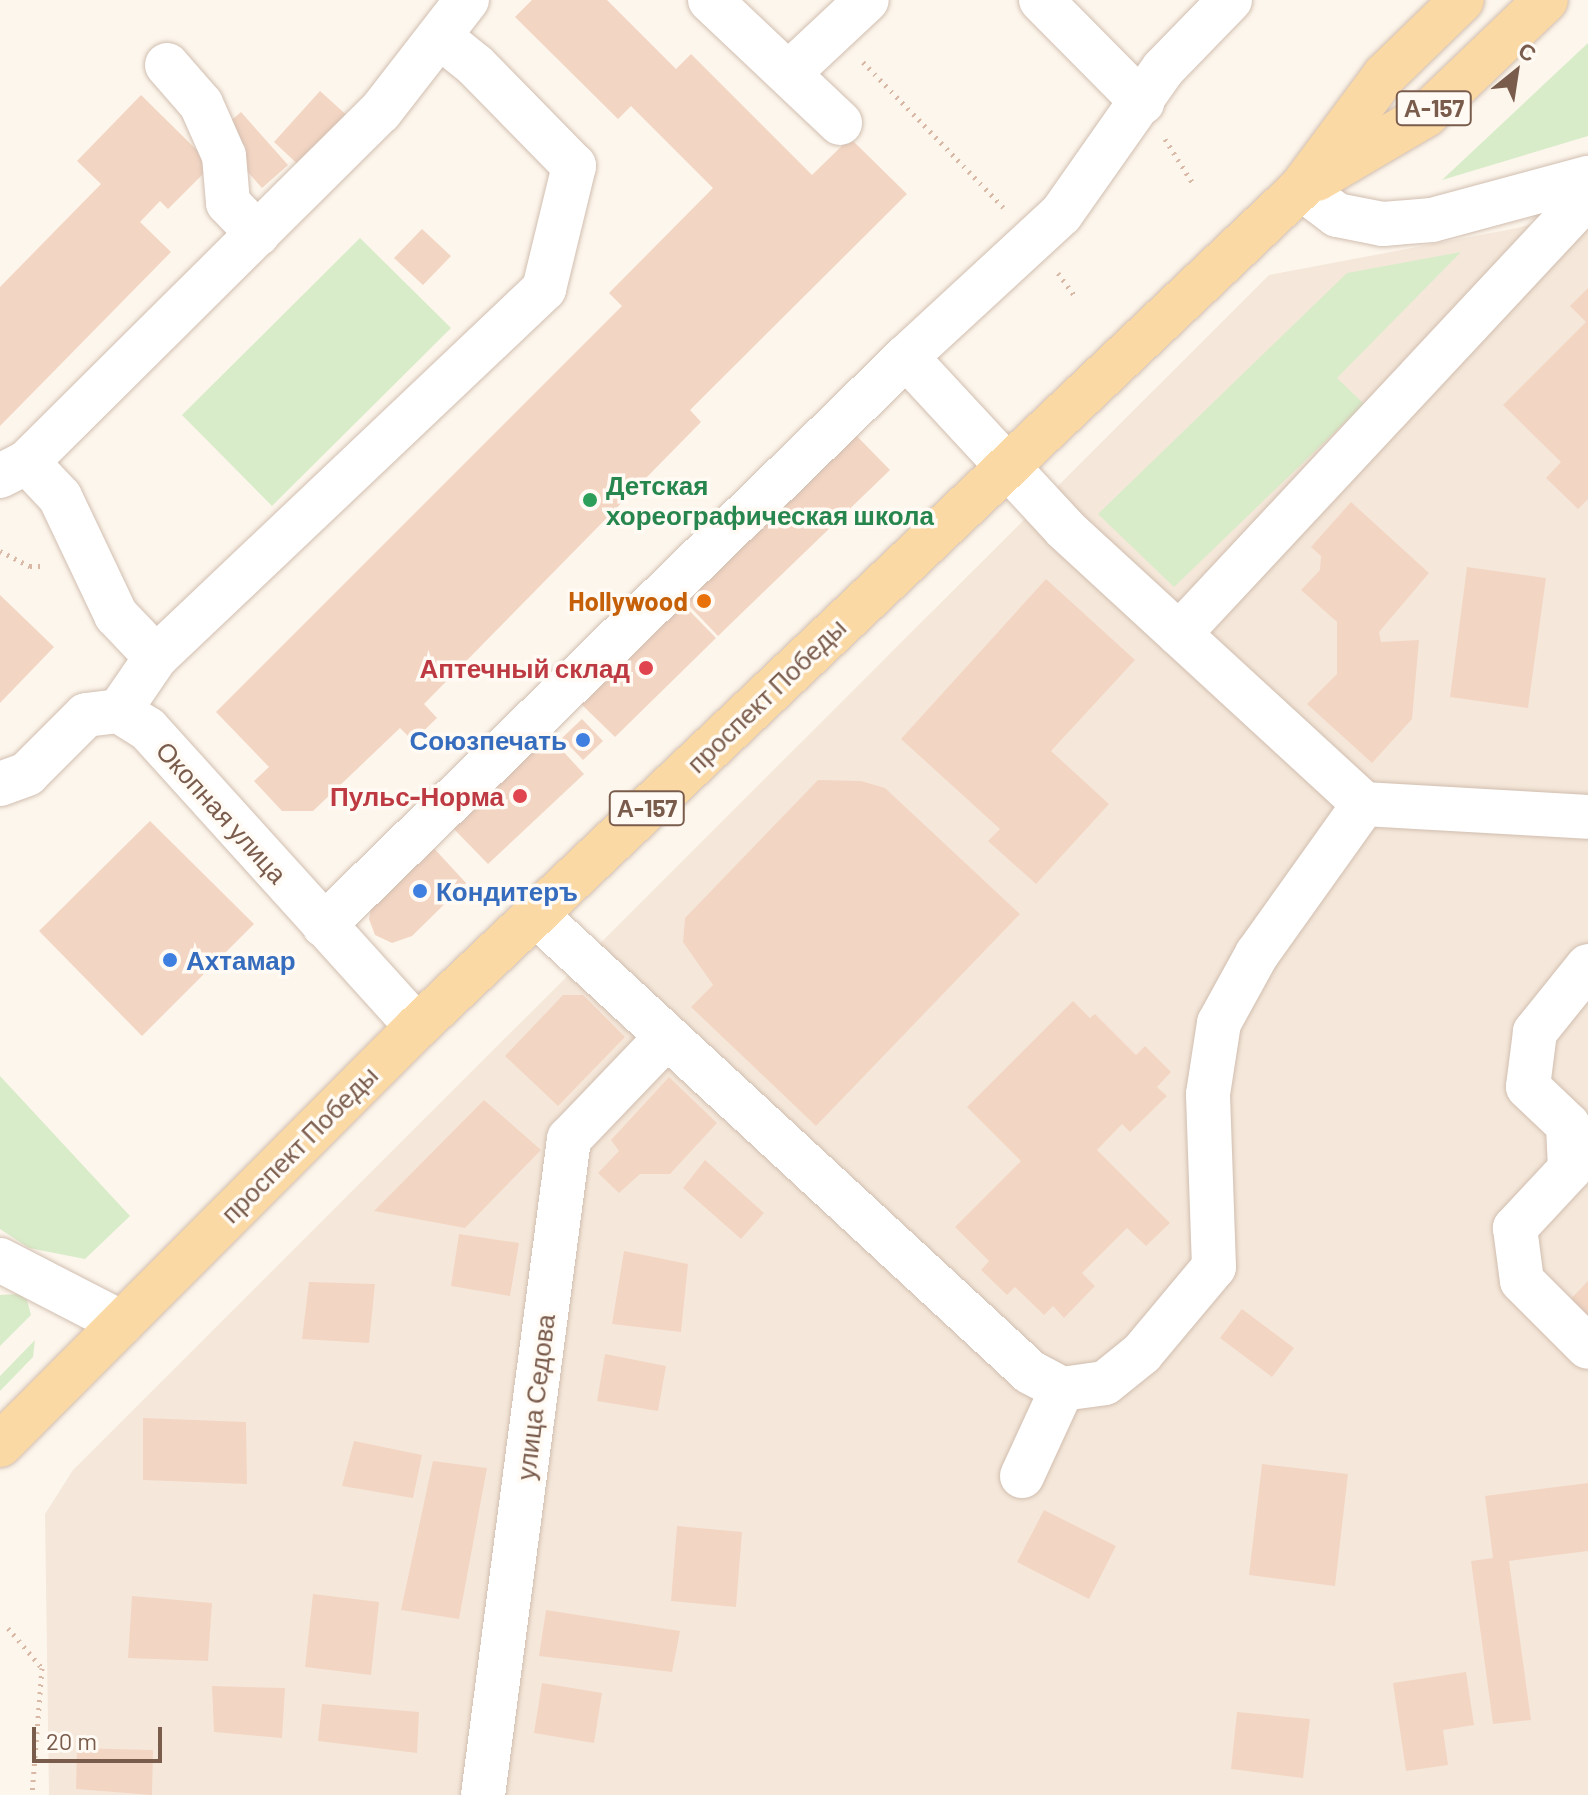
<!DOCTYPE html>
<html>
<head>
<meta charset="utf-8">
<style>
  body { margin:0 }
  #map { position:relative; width:1588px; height:1795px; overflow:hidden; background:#fdf6ec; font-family:Barlow,sans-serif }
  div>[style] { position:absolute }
  .residential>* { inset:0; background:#f5e8da }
  .green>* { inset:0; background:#d8ecc9 }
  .building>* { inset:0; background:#f3d5c3 }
  .path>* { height:5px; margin-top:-2.5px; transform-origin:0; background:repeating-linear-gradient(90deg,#d9b8a5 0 2px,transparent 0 8px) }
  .roads { filter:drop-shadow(0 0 2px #d1beb0) drop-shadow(0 0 2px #d1beb0) }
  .minor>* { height:44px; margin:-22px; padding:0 22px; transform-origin:22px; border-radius:22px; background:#fff }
  .major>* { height:44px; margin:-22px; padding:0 22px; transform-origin:22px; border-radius:22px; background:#fbd9a5 }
  .dots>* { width:22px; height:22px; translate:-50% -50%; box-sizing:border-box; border:4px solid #fffaf3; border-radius:50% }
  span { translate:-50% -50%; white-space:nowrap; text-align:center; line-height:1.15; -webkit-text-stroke:7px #fffaf3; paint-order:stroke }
  .shield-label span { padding:2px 6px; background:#fffaf3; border:2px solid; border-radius:6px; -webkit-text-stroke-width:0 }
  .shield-label { font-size:24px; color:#7a5c4d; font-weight:700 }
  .leisure-label { font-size:26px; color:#27864d; font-weight:700 }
  .left { translate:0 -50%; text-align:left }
  .food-label { font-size:26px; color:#c56008; font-weight:700 }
  .right { translate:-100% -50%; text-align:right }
  .health-label { font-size:26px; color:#be3a42; font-weight:700 }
  .street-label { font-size:26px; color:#7a5c4d }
  .shop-label { font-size:26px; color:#366cbe; font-weight:700 }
  .north { position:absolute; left:1476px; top:32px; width:80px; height:80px; -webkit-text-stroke:6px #fffaf3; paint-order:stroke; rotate:30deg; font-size:22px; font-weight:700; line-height:32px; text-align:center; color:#7a5c4d }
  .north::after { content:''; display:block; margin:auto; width:28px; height:36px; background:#7a5c4d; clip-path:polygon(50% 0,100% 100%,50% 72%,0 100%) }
  .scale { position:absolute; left:32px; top:1727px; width:130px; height:36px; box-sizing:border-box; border:4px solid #7a5c4d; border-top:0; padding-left:10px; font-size:24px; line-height:28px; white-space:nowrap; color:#7a5c4d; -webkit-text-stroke:6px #fffaf3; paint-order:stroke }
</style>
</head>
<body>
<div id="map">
  <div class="residential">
    <i style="clip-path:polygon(1588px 209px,1588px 1795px,49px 1795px,45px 1514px,73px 1470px,1269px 275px,1517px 228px)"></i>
  </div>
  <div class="green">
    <i style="clip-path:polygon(1588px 43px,1588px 136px,1442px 180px)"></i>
    <i style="clip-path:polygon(360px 238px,451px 328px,272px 506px,182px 415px)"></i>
    <i style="clip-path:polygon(1461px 252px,1337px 378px,1364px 404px,1174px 587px,1098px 514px,1347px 273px)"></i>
    <i style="clip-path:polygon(0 1076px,130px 1216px,85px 1259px,29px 1248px,0 1229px)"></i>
    <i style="clip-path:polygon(19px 1294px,27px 1300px,31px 1315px,0 1346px,0 1295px)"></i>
    <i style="clip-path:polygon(35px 1340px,33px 1357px,0 1391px,0 1376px)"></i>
  </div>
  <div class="building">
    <i style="clip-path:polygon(532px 0,607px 0,676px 69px,691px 54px,812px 175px,850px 138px,907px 194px,690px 410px,701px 422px,424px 704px,437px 718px,413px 741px,400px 728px,313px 811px,282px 811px,254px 781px,269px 767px,216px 712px,622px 306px,609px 293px,713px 188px,631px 106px,618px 119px,515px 17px)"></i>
    <i style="clip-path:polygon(320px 91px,352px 120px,305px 171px,274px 142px)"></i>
    <i style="clip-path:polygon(141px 95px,212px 165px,168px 209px,160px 201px,140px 222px,171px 252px,0 426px,0 287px,101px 184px,77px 161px)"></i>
    <i style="clip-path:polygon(241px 112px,288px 165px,262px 188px,235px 158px,246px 147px,226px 125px)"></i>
    <i style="clip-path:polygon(422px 229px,451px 256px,423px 285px,394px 258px)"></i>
    <i style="clip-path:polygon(1588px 288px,1588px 499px,1578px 509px,1546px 478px,1561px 462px,1503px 405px,1586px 322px,1570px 306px)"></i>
    <i style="clip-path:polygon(848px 427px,890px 470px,718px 636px,676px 592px)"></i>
    <i style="clip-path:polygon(1351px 502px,1429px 573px,1379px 632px,1381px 642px,1419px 640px,1412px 719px,1372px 763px,1307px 704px,1337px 674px,1337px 622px,1301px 590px,1320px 570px,1321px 556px,1311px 547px)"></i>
    <i style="clip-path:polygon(1467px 567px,1546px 578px,1528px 708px,1450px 697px)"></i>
    <i style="clip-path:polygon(1046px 579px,1135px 660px,1051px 751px,1109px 804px,1036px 884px,988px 841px,1000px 829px,901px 739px)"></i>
    <i style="clip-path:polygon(0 595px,54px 647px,0 703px)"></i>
    <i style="clip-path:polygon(677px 598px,716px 638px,615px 737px,575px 698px)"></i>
    <i style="clip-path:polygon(582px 719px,603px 741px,583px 760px,562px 738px)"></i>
    <i style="clip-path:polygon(547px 734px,584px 774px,488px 864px,450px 825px)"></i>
    <i style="clip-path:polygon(818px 780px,861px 781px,885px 788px,1020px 914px,816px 1126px,691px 1007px,713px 985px,683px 942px,685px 918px)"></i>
    <i style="clip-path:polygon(150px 821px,254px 924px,142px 1036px,39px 931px)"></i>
    <i style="clip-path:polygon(430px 844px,466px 883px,412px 936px,392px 943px,375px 935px,369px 919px,373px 899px)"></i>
    <i style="clip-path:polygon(563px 995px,583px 995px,625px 1037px,558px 1106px,505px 1056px)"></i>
    <i style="clip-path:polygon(1073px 1001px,1090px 1018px,1095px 1014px,1136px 1055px,1145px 1046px,1171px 1072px,1157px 1087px,1167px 1096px,1130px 1132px,1122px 1124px,1097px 1150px,1170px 1223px,1146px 1246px,1127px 1228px,1082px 1273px,1095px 1286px,1064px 1318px,1053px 1306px,1044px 1315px,1015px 1287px,1007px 1295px,981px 1270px,989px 1261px,955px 1227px,1021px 1161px,967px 1107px)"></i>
    <i style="clip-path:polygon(669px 1077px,717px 1123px,670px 1174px,640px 1174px,619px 1193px,598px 1173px,619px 1151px,611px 1140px)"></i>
    <i style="clip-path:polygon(484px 1100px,541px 1150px,465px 1228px,374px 1211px)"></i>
    <i style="clip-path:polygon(705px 1160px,764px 1213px,741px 1239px,683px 1188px)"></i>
    <i style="clip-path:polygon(459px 1234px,519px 1243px,510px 1296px,451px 1286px)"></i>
    <i style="clip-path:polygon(624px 1251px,688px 1264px,681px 1332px,612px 1324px)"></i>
    <i style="clip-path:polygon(1588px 1281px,1588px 1327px,1565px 1305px)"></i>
    <i style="clip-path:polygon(309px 1282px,375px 1284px,369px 1343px,302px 1339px)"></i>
    <i style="clip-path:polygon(1242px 1309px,1294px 1348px,1272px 1377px,1220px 1338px)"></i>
    <i style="clip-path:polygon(605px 1354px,666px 1366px,658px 1411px,597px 1401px)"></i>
    <i style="clip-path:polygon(143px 1418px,246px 1422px,247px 1484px,143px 1480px)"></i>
    <i style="clip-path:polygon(354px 1441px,422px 1455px,413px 1498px,342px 1486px)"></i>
    <i style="clip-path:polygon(433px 1461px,487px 1468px,459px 1619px,401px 1610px)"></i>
    <i style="clip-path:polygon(1262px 1464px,1348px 1474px,1335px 1586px,1249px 1575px)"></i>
    <i style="clip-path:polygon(1588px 1483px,1588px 1551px,1509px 1561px,1531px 1720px,1493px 1724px,1471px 1561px,1493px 1558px,1485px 1496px)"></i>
    <i style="clip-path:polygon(1044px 1510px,1116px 1546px,1089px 1599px,1017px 1562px)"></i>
    <i style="clip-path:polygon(677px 1526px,742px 1532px,736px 1607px,671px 1601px)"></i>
    <i style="clip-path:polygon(313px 1594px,379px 1602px,371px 1675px,305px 1667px)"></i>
    <i style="clip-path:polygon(132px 1596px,212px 1603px,208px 1661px,128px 1658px)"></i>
    <i style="clip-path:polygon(546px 1610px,680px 1631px,672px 1672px,539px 1656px)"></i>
    <i style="clip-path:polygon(1466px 1672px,1474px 1725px,1443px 1730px,1448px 1765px,1406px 1771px,1393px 1683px)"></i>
    <i style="clip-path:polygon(542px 1683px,602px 1693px,594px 1743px,534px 1733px)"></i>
    <i style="clip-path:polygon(212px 1686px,285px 1688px,282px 1738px,214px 1732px)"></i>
    <i style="clip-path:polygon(322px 1704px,419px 1712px,417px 1753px,318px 1741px)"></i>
    <i style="clip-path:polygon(1237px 1712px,1310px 1719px,1303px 1778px,1231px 1769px)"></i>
    <i style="clip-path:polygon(77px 1748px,153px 1750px,152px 1795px,76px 1789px)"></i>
  </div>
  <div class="path">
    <i style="left:863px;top:62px;width:202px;rotate:46deg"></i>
    <i style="left:1165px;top:139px;width:51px;rotate:57.9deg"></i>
    <i style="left:1058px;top:273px;width:27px;rotate:54deg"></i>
    <i style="left:0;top:551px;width:34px;rotate:27deg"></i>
    <i style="left:30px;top:566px;width:14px"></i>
    <i style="left:8px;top:1628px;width:52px;rotate:49.6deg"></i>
    <i style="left:42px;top:1668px;width:127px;rotate:94.5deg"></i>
  </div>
  <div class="roads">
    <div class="minor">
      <i style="left:710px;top:0;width:179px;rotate:43.4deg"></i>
      <i style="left:1041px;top:0;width:144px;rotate:45.3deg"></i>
      <i style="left:1230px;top:0;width:96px;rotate:134.2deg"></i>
      <i style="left:1163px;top:69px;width:177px;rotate:125.1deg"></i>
      <i style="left:1061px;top:214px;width:211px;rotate:137.3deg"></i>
      <i style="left:906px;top:357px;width:234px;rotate:47.2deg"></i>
      <i style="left:1065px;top:529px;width:406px;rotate:42.6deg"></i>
      <i style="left:1364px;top:804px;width:224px;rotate:3.3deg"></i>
      <i style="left:167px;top:65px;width:52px;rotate:48.9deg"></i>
      <i style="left:201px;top:104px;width:57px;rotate:66.1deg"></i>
      <i style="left:224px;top:156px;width:47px;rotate:85.1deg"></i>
      <i style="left:228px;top:203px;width:43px;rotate:45.9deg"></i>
      <i style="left:790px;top:72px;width:105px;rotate:-43.1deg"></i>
      <i style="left:1301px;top:188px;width:45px;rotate:36.9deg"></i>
      <i style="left:1337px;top:215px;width:47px;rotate:11.1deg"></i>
      <i style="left:1383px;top:224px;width:49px;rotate:-4.7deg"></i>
      <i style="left:1432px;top:220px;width:162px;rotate:-15.1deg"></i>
      <i style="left:27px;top:462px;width:48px;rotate:46.7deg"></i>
      <i style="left:60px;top:497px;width:131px;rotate:64.6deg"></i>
      <i style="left:116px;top:615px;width:58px;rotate:46.4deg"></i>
      <i style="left:0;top:476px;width:30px;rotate:-27deg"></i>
      <i style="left:27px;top:462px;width:497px;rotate:-44.8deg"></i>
      <i style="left:380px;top:112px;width:142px;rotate:-52.2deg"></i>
      <i style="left:1179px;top:634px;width:599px;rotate:-46.96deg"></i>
      <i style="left:119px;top:711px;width:65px;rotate:-55.6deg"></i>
      <i style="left:156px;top:657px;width:535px;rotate:-43.48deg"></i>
      <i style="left:544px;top:289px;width:127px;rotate:-76.3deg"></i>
      <i style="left:574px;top:166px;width:141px;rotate:-134.4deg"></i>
      <i style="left:475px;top:65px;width:46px;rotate:-141.1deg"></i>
      <i style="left:0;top:784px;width:29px;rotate:-20deg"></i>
      <i style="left:27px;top:774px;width:83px;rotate:-45deg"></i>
      <i style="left:86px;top:715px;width:33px;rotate:-7deg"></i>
      <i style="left:119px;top:711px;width:34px;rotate:32deg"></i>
      <i style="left:148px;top:729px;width:401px;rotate:47.9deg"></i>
      <i style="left:536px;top:915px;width:673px;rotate:42.77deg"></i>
      <i style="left:1030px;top:1372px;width:36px;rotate:28deg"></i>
      <i style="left:1062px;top:1389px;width:43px;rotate:-7.9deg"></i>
      <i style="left:1105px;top:1383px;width:48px;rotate:-39deg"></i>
      <i style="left:1142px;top:1353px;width:112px;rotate:-50.1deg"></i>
      <i style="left:1214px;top:1267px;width:173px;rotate:-92deg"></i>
      <i style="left:1208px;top:1094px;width:72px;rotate:-81.2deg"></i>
      <i style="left:1219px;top:1023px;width:79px;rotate:-61.2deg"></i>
      <i style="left:1257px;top:954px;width:184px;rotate:-54.5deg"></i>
      <i style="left:324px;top:925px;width:813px;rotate:-44.3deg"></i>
      <i style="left:1588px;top:966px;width:85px;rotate:128.8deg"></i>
      <i style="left:1535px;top:1032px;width:55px;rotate:97.3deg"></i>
      <i style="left:1528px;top:1087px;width:55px;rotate:43.5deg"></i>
      <i style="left:1568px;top:1125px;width:44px;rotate:87.4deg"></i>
      <i style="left:1570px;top:1169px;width:81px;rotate:133deg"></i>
      <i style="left:1515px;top:1228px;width:53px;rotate:82.5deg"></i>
      <i style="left:1522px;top:1281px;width:93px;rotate:45deg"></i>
      <i style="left:0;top:1260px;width:137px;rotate:27.3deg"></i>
      <i style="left:1022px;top:1476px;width:96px;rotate:-65.3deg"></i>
      <i style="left:483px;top:1795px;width:662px;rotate:-82.53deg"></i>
      <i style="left:569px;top:1139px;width:140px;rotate:-46.2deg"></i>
    </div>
    <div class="major">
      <i style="left:1317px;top:179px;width:126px;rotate:-30.4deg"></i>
      <i style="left:1426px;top:115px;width:166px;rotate:-43.8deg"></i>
      <i style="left:0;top:1445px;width:590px;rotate:-45.07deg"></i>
      <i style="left:417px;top:1027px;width:1219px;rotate:-43.5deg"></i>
      <i style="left:1301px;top:188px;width:141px;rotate:-53.4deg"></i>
      <i style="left:1385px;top:75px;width:107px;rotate:-44.2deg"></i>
    </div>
  </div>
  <div class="dots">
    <i style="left:590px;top:500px;background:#2e9e5b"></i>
    <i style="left:704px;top:601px;background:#e8710a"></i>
    <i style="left:646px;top:668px;background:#e0444e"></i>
    <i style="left:583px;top:740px;background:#3f7fe0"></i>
    <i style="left:520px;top:796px;background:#e0444e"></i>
    <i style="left:420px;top:891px;background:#3f7fe0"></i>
    <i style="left:170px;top:960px;background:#3f7fe0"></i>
  </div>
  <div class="shield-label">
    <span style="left:1434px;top:108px">А-157</span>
    <span style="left:647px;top:808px">А-157</span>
  </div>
  <div class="leisure-label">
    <span class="left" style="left:606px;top:500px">Детская<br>хореографическая школа</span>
  </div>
  <div class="food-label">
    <span class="right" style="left:688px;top:601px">Hollywood</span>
  </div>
  <div class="health-label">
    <span class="right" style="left:630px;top:668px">Аптечный склад</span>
    <span class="right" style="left:504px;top:796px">Пульс-Норма</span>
  </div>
  <div class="street-label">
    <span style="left:766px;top:695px;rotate:-44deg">проспект Победы</span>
    <span style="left:222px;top:812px;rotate:48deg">Окопная улица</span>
    <span style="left:299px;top:1144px;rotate:-45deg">проспект Победы</span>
    <span style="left:535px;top:1397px;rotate:-83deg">улица Седова</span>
  </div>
  <div class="shop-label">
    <span class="right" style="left:567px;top:740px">Союзпечать</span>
    <span class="left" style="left:436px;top:891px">Кондитеръ</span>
    <span class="left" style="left:186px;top:960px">Ахтамар</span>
  </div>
  <div class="north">С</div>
  <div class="scale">20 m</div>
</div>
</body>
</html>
